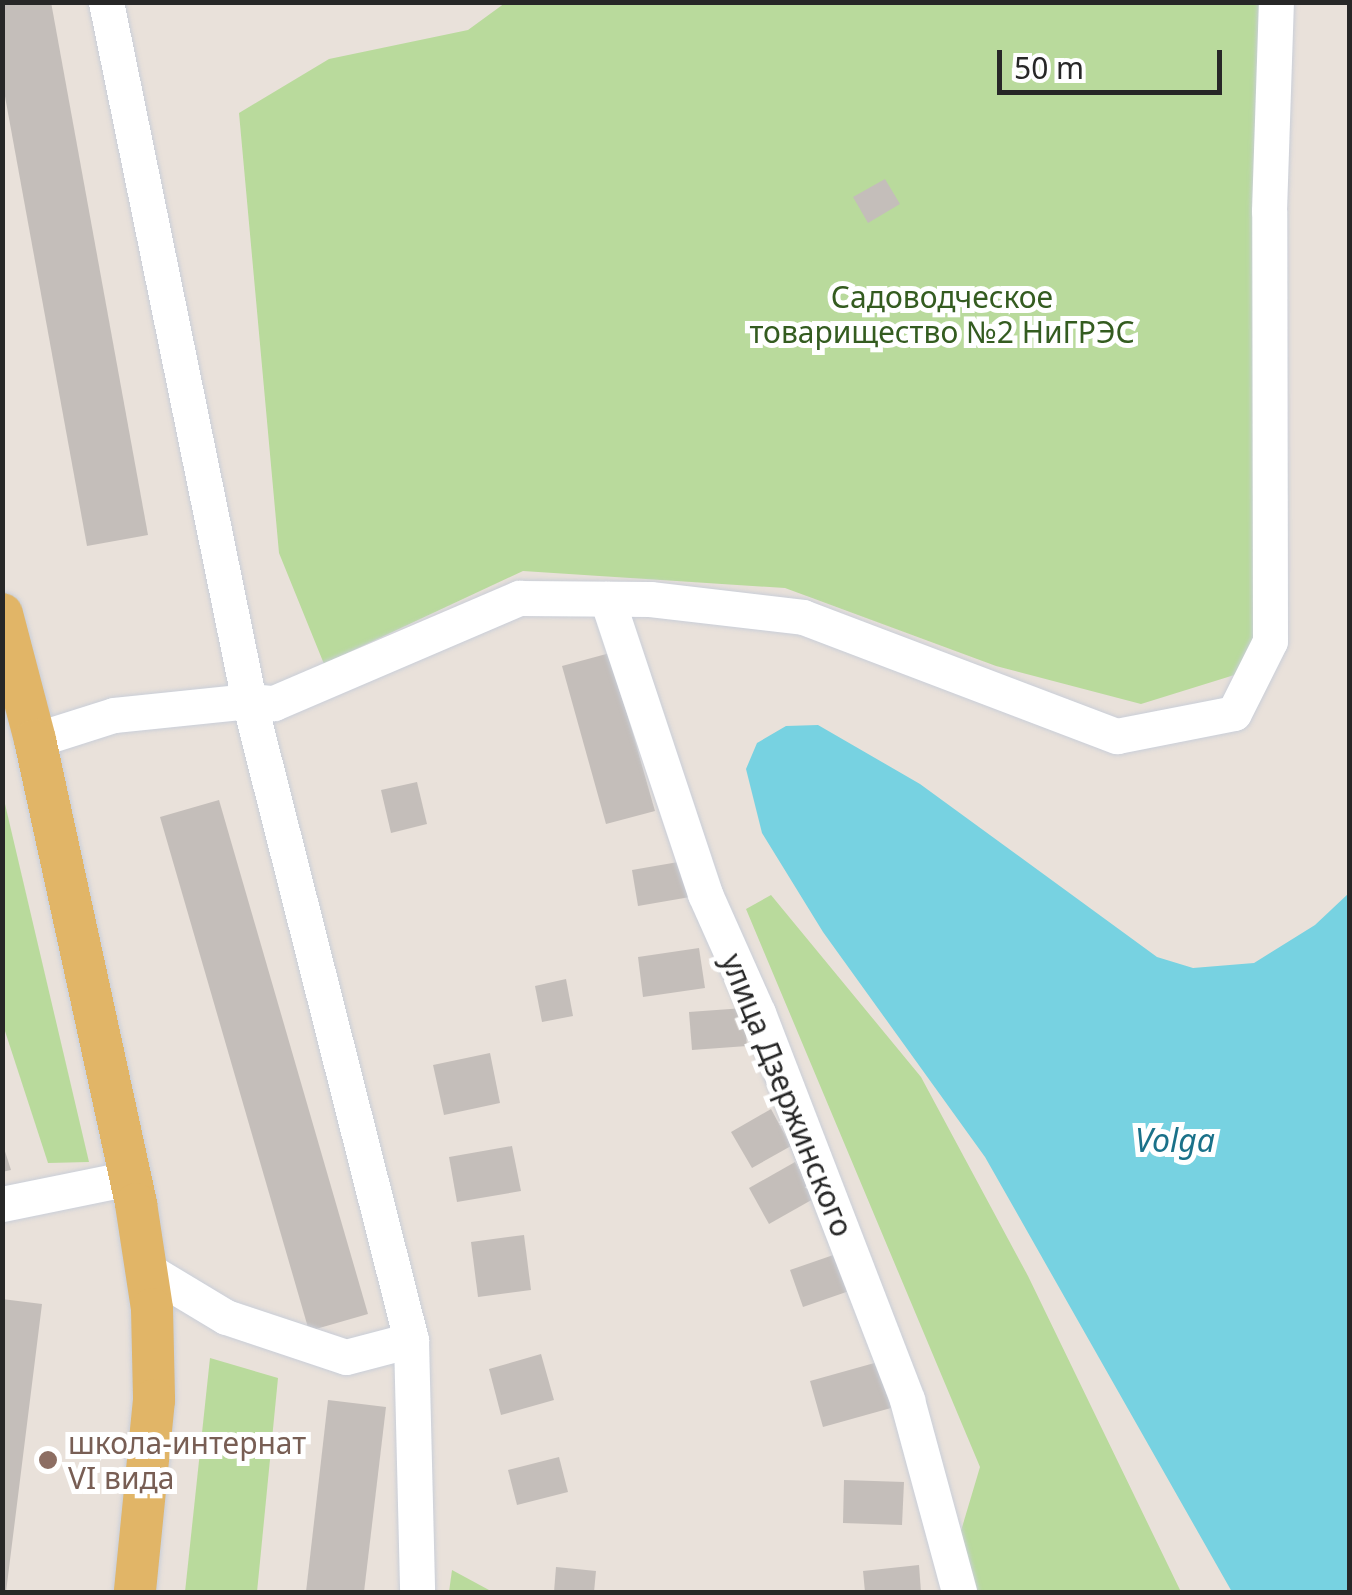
<!DOCTYPE html>
<html>
<head>
<meta charset="utf-8">
<style>
  body { margin:0 }
  #map { position:relative; width:1352px; height:1595px; overflow:hidden; background:#e9e1da; font-family:"Noto Sans",sans-serif }
  div>[style] { position:absolute }
  .green>* { inset:0; background:#b9da9c }
  .water>* { inset:0; background:#77d2e1 }
  .building>* { inset:0; background:#c4beba }
  .roads { filter:drop-shadow(0 0 2px #c9ced8) drop-shadow(0 0 2px #c9ced8) }
  .minor>* { height:35px; margin:-17.5px; padding:0 17.5px; transform-origin:17.5px; border-radius:17.5px; background:#fff }
  .major>* { height:42px; margin:-21px; padding:0 21px; transform-origin:21px; border-radius:21px; background:#e1b567 }
  .dots>* { width:28px; height:28px; translate:-50% -50%; box-sizing:border-box; border:5px solid #fff; border-radius:50% }
  span { translate:-50% -50%; white-space:nowrap; text-align:center; line-height:1.15; -webkit-text-stroke:10px #fff; paint-order:stroke }
  .park-label { font-size:30px; color:#345c20 }
  .street-label { font-size:30px; color:#272727 }
  .education-label { font-size:30px; color:#785e54 }
  .left { translate:0 -50%; text-align:left }
  .water-label { font-size:32px; color:#1a7189; font-style:italic }
  .frame { position:absolute; inset:0; border:5px solid #272727; pointer-events:none }
  .scale { position:absolute; left:997px; top:50px; width:225px; height:45px; box-sizing:border-box; border:5px solid #272727; border-top:0; padding-left:12px; font-size:30px; line-height:35px; white-space:nowrap; color:#272727; -webkit-text-stroke:8px #fff; paint-order:stroke }
</style>
</head>
<body>
<div id="map">
  <div class="green">
    <i style="clip-path:polygon(505px 3px,1266px 3px,1260px 641px,1244px 672px,1141px 704px,996px 666px,785px 588px,523px 571px,324px 664px,279px 553px,239px 113px,329px 59px,468px 30px)"></i>
    <i style="clip-path:polygon(5px 804px,89px 1162px,48px 1163px,3px 1025px)"></i>
    <i style="clip-path:polygon(771px 895px,921px 1077px,1028px 1276px,1181px 1592px,961px 1592px,952px 1561px,980px 1467px,746px 909px)"></i>
    <i style="clip-path:polygon(210px 1358px,278px 1378px,257px 1592px,185px 1592px)"></i>
    <i style="clip-path:polygon(452px 1570px,489px 1590px,489px 1592px,449px 1592px)"></i>
  </div>
  <div class="water">
    <i style="clip-path:polygon(818px 725px,920px 784px,1157px 957px,1193px 968px,1254px 963px,1315px 925px,1349px 893px,1349px 1592px,1232px 1592px,985px 1157px,823px 932px,762px 833px,746px 769px,757px 743px,786px 726px)"></i>
  </div>
  <div class="building">
    <i style="clip-path:polygon(2px 2px,51px 2px,148px 535px,87px 546px,2px 80px)"></i>
    <i style="clip-path:polygon(885px 179px,900px 204px,868px 223px,853px 197px)"></i>
    <i style="clip-path:polygon(610px 653px,655px 811px,606px 824px,562px 666px)"></i>
    <i style="clip-path:polygon(417px 782px,427px 824px,391px 833px,381px 790px)"></i>
    <i style="clip-path:polygon(219px 800px,368px 1314px,309px 1331px,160px 817px)"></i>
    <i style="clip-path:polygon(684px 861px,690px 897px,638px 906px,632px 870px)"></i>
    <i style="clip-path:polygon(699px 948px,705px 988px,643px 997px,638px 957px)"></i>
    <i style="clip-path:polygon(566px 979px,573px 1016px,542px 1022px,535px 986px)"></i>
    <i style="clip-path:polygon(744px 1008px,747px 1046px,692px 1050px,689px 1012px)"></i>
    <i style="clip-path:polygon(490px 1053px,500px 1103px,444px 1115px,433px 1065px)"></i>
    <i style="clip-path:polygon(771px 1109px,791px 1146px,752px 1168px,731px 1132px)"></i>
    <i style="clip-path:polygon(2px 1142px,11px 1170px,2px 1172px)"></i>
    <i style="clip-path:polygon(512px 1146px,521px 1191px,457px 1202px,449px 1157px)"></i>
    <i style="clip-path:polygon(795px 1162px,815px 1198px,769px 1224px,749px 1188px)"></i>
    <i style="clip-path:polygon(524px 1235px,531px 1290px,478px 1297px,471px 1242px)"></i>
    <i style="clip-path:polygon(842px 1252px,855px 1289px,803px 1307px,790px 1270px)"></i>
    <i style="clip-path:polygon(2px 1299px,42px 1304px,6px 1592px,2px 1592px)"></i>
    <i style="clip-path:polygon(541px 1354px,554px 1400px,501px 1415px,489px 1369px)"></i>
    <i style="clip-path:polygon(878px 1362px,891px 1408px,823px 1427px,810px 1381px)"></i>
    <i style="clip-path:polygon(328px 1400px,386px 1407px,364px 1592px,306px 1592px)"></i>
    <i style="clip-path:polygon(559px 1457px,568px 1492px,517px 1505px,508px 1470px)"></i>
    <i style="clip-path:polygon(844px 1480px,904px 1482px,902px 1525px,843px 1523px)"></i>
    <i style="clip-path:polygon(919px 1565px,921px 1592px,865px 1592px,863px 1571px)"></i>
    <i style="clip-path:polygon(556px 1567px,596px 1571px,594px 1592px,554px 1592px)"></i>
  </div>
  <div class="roads">
    <div class="minor">
      <i style="left:106px;top:2px;width:713px;rotate:78.44deg"></i>
      <i style="left:249px;top:701px;width:659px;rotate:75.77deg"></i>
      <i style="left:411px;top:1340px;width:252px;rotate:88.6deg"></i>
      <i style="left:607px;top:599px;width:311px;rotate:71.6deg"></i>
      <i style="left:705px;top:894px;width:130px;rotate:66deg"></i>
      <i style="left:758px;top:1013px;width:415px;rotate:68.9deg"></i>
      <i style="left:907px;top:1400px;width:199px;rotate:74.8deg"></i>
      <i style="left:35px;top:740px;width:83px;rotate:-17.6deg"></i>
      <i style="left:114px;top:715px;width:136px;rotate:-5.9deg"></i>
      <i style="left:249px;top:701px;width:25px;rotate:5deg"></i>
      <i style="left:274px;top:703px;width:267px;rotate:-23.2deg"></i>
      <i style="left:519px;top:598px;width:131px;rotate:0.4deg"></i>
      <i style="left:650px;top:599px;width:154px;rotate:6.7deg"></i>
      <i style="left:803px;top:617px;width:336px;rotate:20.8deg"></i>
      <i style="left:1117px;top:736px;width:119px;rotate:-11.1deg"></i>
      <i style="left:1234px;top:713px;width:80px;rotate:-63.4deg"></i>
      <i style="left:1270px;top:641px;width:430px;rotate:-90.1deg"></i>
      <i style="left:1269px;top:211px;width:209px;rotate:-88.1deg"></i>
      <i style="left:2px;top:1204px;width:131px;rotate:-11.5deg"></i>
      <i style="left:146px;top:1269px;width:93px;rotate:31deg"></i>
      <i style="left:226px;top:1317px;width:126px;rotate:18.4deg"></i>
      <i style="left:346px;top:1357px;width:67px;rotate:-14.7deg"></i>
    </div>
    <div class="major">
      <i style="left:2px;top:614px;width:130px;rotate:75.3deg"></i>
      <i style="left:35px;top:740px;width:475px;rotate:77.7deg"></i>
      <i style="left:136px;top:1204px;width:106px;rotate:81.3deg"></i>
      <i style="left:152px;top:1309px;width:91px;rotate:88.7deg"></i>
      <i style="left:154px;top:1400px;width:193px;rotate:95.7deg"></i>
    </div>
  </div>
  <div class="dots">
    <i style="left:48px;top:1460px;background:#8d6e63"></i>
  </div>
  <div class="park-label">
    <span style="left:942px;top:314px">Садоводческое<br>товарищество №2 НиГРЭС</span>
  </div>
  <div class="street-label">
    <span style="left:787px;top:1095px;rotate:68deg">улица Дзержинского</span>
  </div>
  <div class="education-label">
    <span class="left" style="left:68px;top:1460px">школа-интернат<br>VI вида</span>
  </div>
  <div class="water-label">
    <span style="left:1175px;top:1140px">Volga</span>
  </div>
  <div class="frame"></div>
  <div class="scale">50 m</div>
</div>
</body>
</html>
